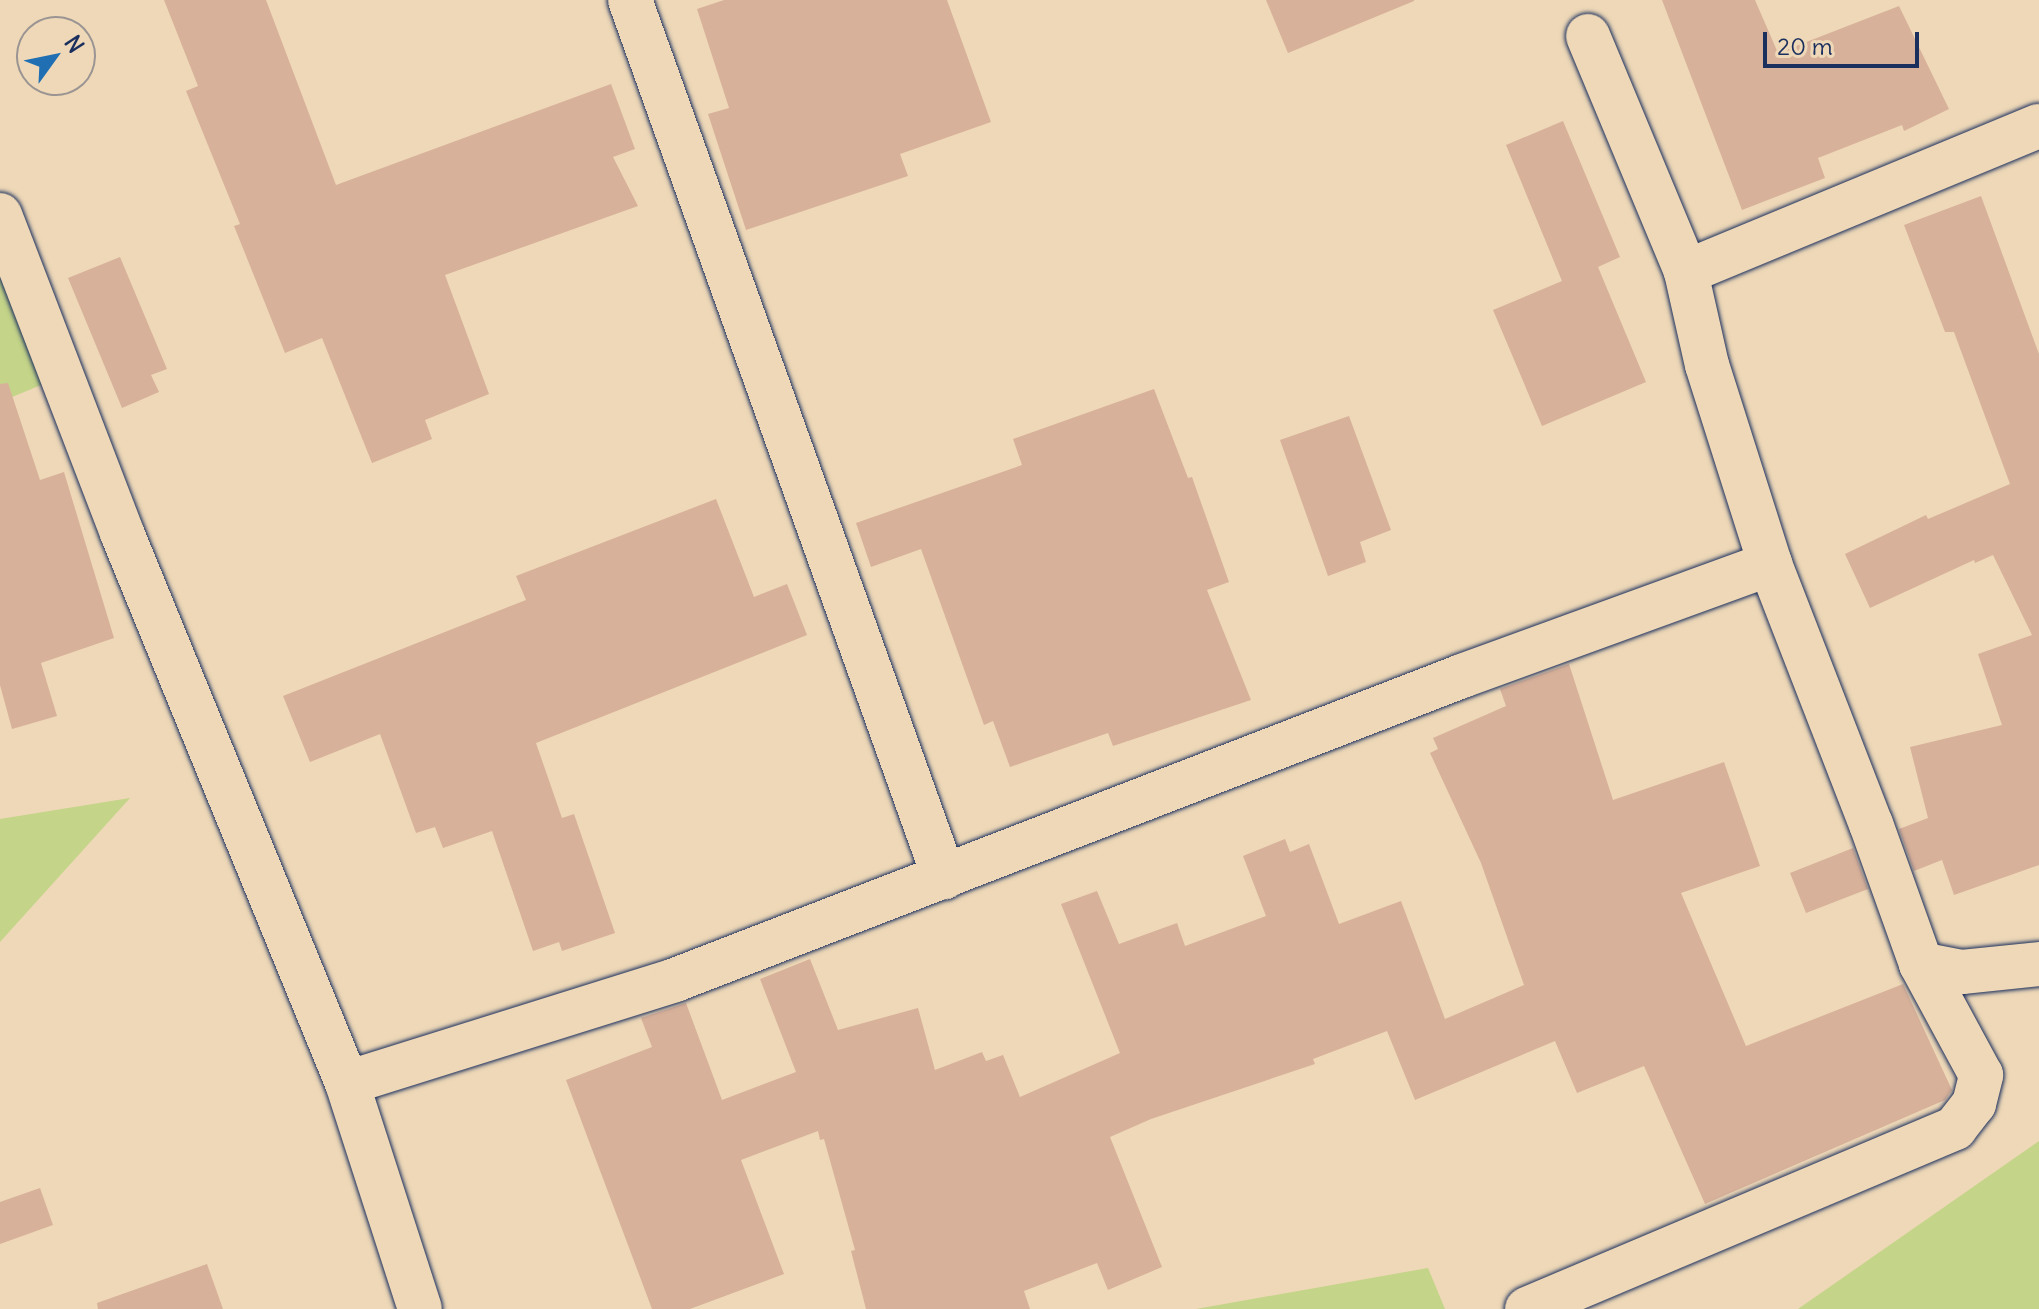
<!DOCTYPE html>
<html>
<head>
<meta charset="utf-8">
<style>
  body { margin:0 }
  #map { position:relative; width:2039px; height:1309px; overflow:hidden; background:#eed8b7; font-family:Delius,sans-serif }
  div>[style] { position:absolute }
  .green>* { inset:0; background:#c4d488 }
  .building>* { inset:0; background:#d8b19a }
  .roads { filter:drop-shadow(0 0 2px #1b2f5e) drop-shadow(0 0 2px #1b2f5e) }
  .street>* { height:44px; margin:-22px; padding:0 22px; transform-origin:22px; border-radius:22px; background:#eed8b7 }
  span { translate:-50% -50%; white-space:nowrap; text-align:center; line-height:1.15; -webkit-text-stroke:6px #eed8b7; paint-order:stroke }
  .north { position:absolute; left:16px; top:16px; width:80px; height:80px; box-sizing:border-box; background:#eed8b7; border:2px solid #9a9493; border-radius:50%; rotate:57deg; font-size:22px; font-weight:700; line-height:32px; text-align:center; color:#1b2f5e }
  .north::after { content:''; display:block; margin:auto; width:28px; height:36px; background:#1f6fb2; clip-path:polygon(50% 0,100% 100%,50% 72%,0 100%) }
  .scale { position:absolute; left:1763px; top:32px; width:156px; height:36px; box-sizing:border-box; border:4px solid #1b2f5e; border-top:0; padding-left:10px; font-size:24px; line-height:28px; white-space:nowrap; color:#1b2f5e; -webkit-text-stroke:6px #eed8b7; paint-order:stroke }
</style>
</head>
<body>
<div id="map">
  <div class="green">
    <i style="clip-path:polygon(0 274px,46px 383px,0 402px)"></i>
    <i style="clip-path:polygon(130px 798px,0 942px,0 819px)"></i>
    <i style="clip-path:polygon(2039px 1141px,2039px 1309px,1798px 1309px)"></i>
    <i style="clip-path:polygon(1428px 1268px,1445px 1309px,1196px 1309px)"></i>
  </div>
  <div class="building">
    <i style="clip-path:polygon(164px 0,266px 0,336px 185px,611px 84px,635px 149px,613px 157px,638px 206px,445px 275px,489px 394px,425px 420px,432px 439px,372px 463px,322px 338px,285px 353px,234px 226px,240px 224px,186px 91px,198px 86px)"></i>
    <i style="clip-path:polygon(724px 0,947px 0,991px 122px,900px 154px,908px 176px,746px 230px,708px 114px,729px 108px,697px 9px)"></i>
    <i style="clip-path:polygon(1266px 0,1414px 0,1414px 1px,1288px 53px)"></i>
    <i style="clip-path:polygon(1662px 0,1755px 0,1778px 53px,1899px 6px,1949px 109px,1904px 131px,1902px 125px,1818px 158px,1825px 178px,1742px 210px)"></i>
    <i style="clip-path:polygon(1563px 121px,1620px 257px,1598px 267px,1646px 382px,1542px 426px,1493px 310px,1562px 281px,1506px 145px)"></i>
    <i style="clip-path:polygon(1981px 196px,2039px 354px,2039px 865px,1954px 895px,1942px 860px,1914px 871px,1899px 829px,1928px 818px,1910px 747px,2002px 725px,1978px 654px,2032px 635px,1993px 555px,1975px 563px,1974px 560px,1870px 608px,1845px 554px,1926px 515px,1928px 519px,2010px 484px,1954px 332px,1945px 332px,1904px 225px)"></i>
    <i style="clip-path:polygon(120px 257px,167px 369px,151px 375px,159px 392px,122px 408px,68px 278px)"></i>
    <i style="clip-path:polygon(8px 383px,40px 480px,64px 472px,114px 638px,41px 663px,57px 716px,12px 729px,0 685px,0 384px)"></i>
    <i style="clip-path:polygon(1154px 389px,1188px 478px,1192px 477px,1229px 582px,1207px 590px,1251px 700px,1113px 746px,1108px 733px,1010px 767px,993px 721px,984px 725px,921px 549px,871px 567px,856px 523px,1022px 465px,1013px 439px)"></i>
    <i style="clip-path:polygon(1349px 416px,1391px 530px,1360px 542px,1366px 562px,1328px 576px,1280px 440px)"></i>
    <i style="clip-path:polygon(716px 499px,754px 597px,787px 584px,807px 635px,536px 743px,562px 818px,574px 814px,615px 933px,562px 951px,559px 942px,533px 951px,492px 831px,443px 848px,435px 827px,416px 833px,380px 734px,310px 762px,283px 696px,526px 600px,516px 576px)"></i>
    <i style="clip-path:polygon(1569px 664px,1613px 800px,1724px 762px,1760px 866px,1681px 893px,1746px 1046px,1903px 984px,1952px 1090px,1945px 1100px,1705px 1204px,1644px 1066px,1577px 1093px,1555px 1041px,1415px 1100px,1387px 1031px,1313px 1059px,1315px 1064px,1151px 1119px,1110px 1137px,1162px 1267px,1108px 1290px,1097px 1263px,1024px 1291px,1030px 1309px,866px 1309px,851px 1251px,855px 1250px,824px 1139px,820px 1140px,818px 1131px,741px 1160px,784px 1274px,690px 1309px,652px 1309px,566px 1080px,652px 1047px,641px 1018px,686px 1003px,722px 1100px,796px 1072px,760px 979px,810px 959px,838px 1030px,918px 1008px,935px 1070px,982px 1052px,986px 1061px,1003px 1055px,1020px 1097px,1120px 1053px,1061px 904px,1097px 891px,1119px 944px,1177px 923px,1185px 946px,1266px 916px,1243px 856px,1285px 839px,1290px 852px,1309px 844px,1339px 924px,1401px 901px,1445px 1019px,1524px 985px,1481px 863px,1430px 753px,1438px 749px,1433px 738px,1506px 706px,1500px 689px)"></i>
    <i style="clip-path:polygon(1853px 848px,1868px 889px,1806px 913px,1790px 873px)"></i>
    <i style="clip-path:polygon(40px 1188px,53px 1225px,0 1244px,0 1202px)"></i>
    <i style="clip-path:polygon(207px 1264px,223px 1309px,98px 1309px,97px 1303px)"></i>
  </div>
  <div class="roads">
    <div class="street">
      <i style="left:630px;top:0;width:932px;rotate:70.3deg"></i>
      <i style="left:1588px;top:36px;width:256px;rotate:67.4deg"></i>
      <i style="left:1686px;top:272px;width:95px;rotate:77.3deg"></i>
      <i style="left:1707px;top:365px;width:209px;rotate:72.4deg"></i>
      <i style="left:1770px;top:564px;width:279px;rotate:68.8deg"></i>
      <i style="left:1871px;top:824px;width:149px;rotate:70.3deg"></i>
      <i style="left:1921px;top:964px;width:42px;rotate:11deg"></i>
      <i style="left:1962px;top:972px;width:77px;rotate:-5.9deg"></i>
      <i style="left:0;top:215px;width:341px;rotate:69deg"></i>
      <i style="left:122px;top:533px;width:594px;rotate:67.75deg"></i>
      <i style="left:347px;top:1083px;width:237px;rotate:72.1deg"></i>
      <i style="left:1686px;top:272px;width:382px;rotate:-22.5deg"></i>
      <i style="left:347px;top:1083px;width:344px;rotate:-17.4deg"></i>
      <i style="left:675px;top:980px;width:844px;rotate:-21.12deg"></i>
      <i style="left:1462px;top:676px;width:328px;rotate:-20deg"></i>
      <i style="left:1527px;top:1309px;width:465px;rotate:-22.9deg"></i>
      <i style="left:1955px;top:1128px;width:31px;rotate:-52deg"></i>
      <i style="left:1974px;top:1104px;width:30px;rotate:-76deg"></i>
      <i style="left:1981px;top:1075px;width:126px;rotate:-118.4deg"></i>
    </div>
  </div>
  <div class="north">N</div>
  <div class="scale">20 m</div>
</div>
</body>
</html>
